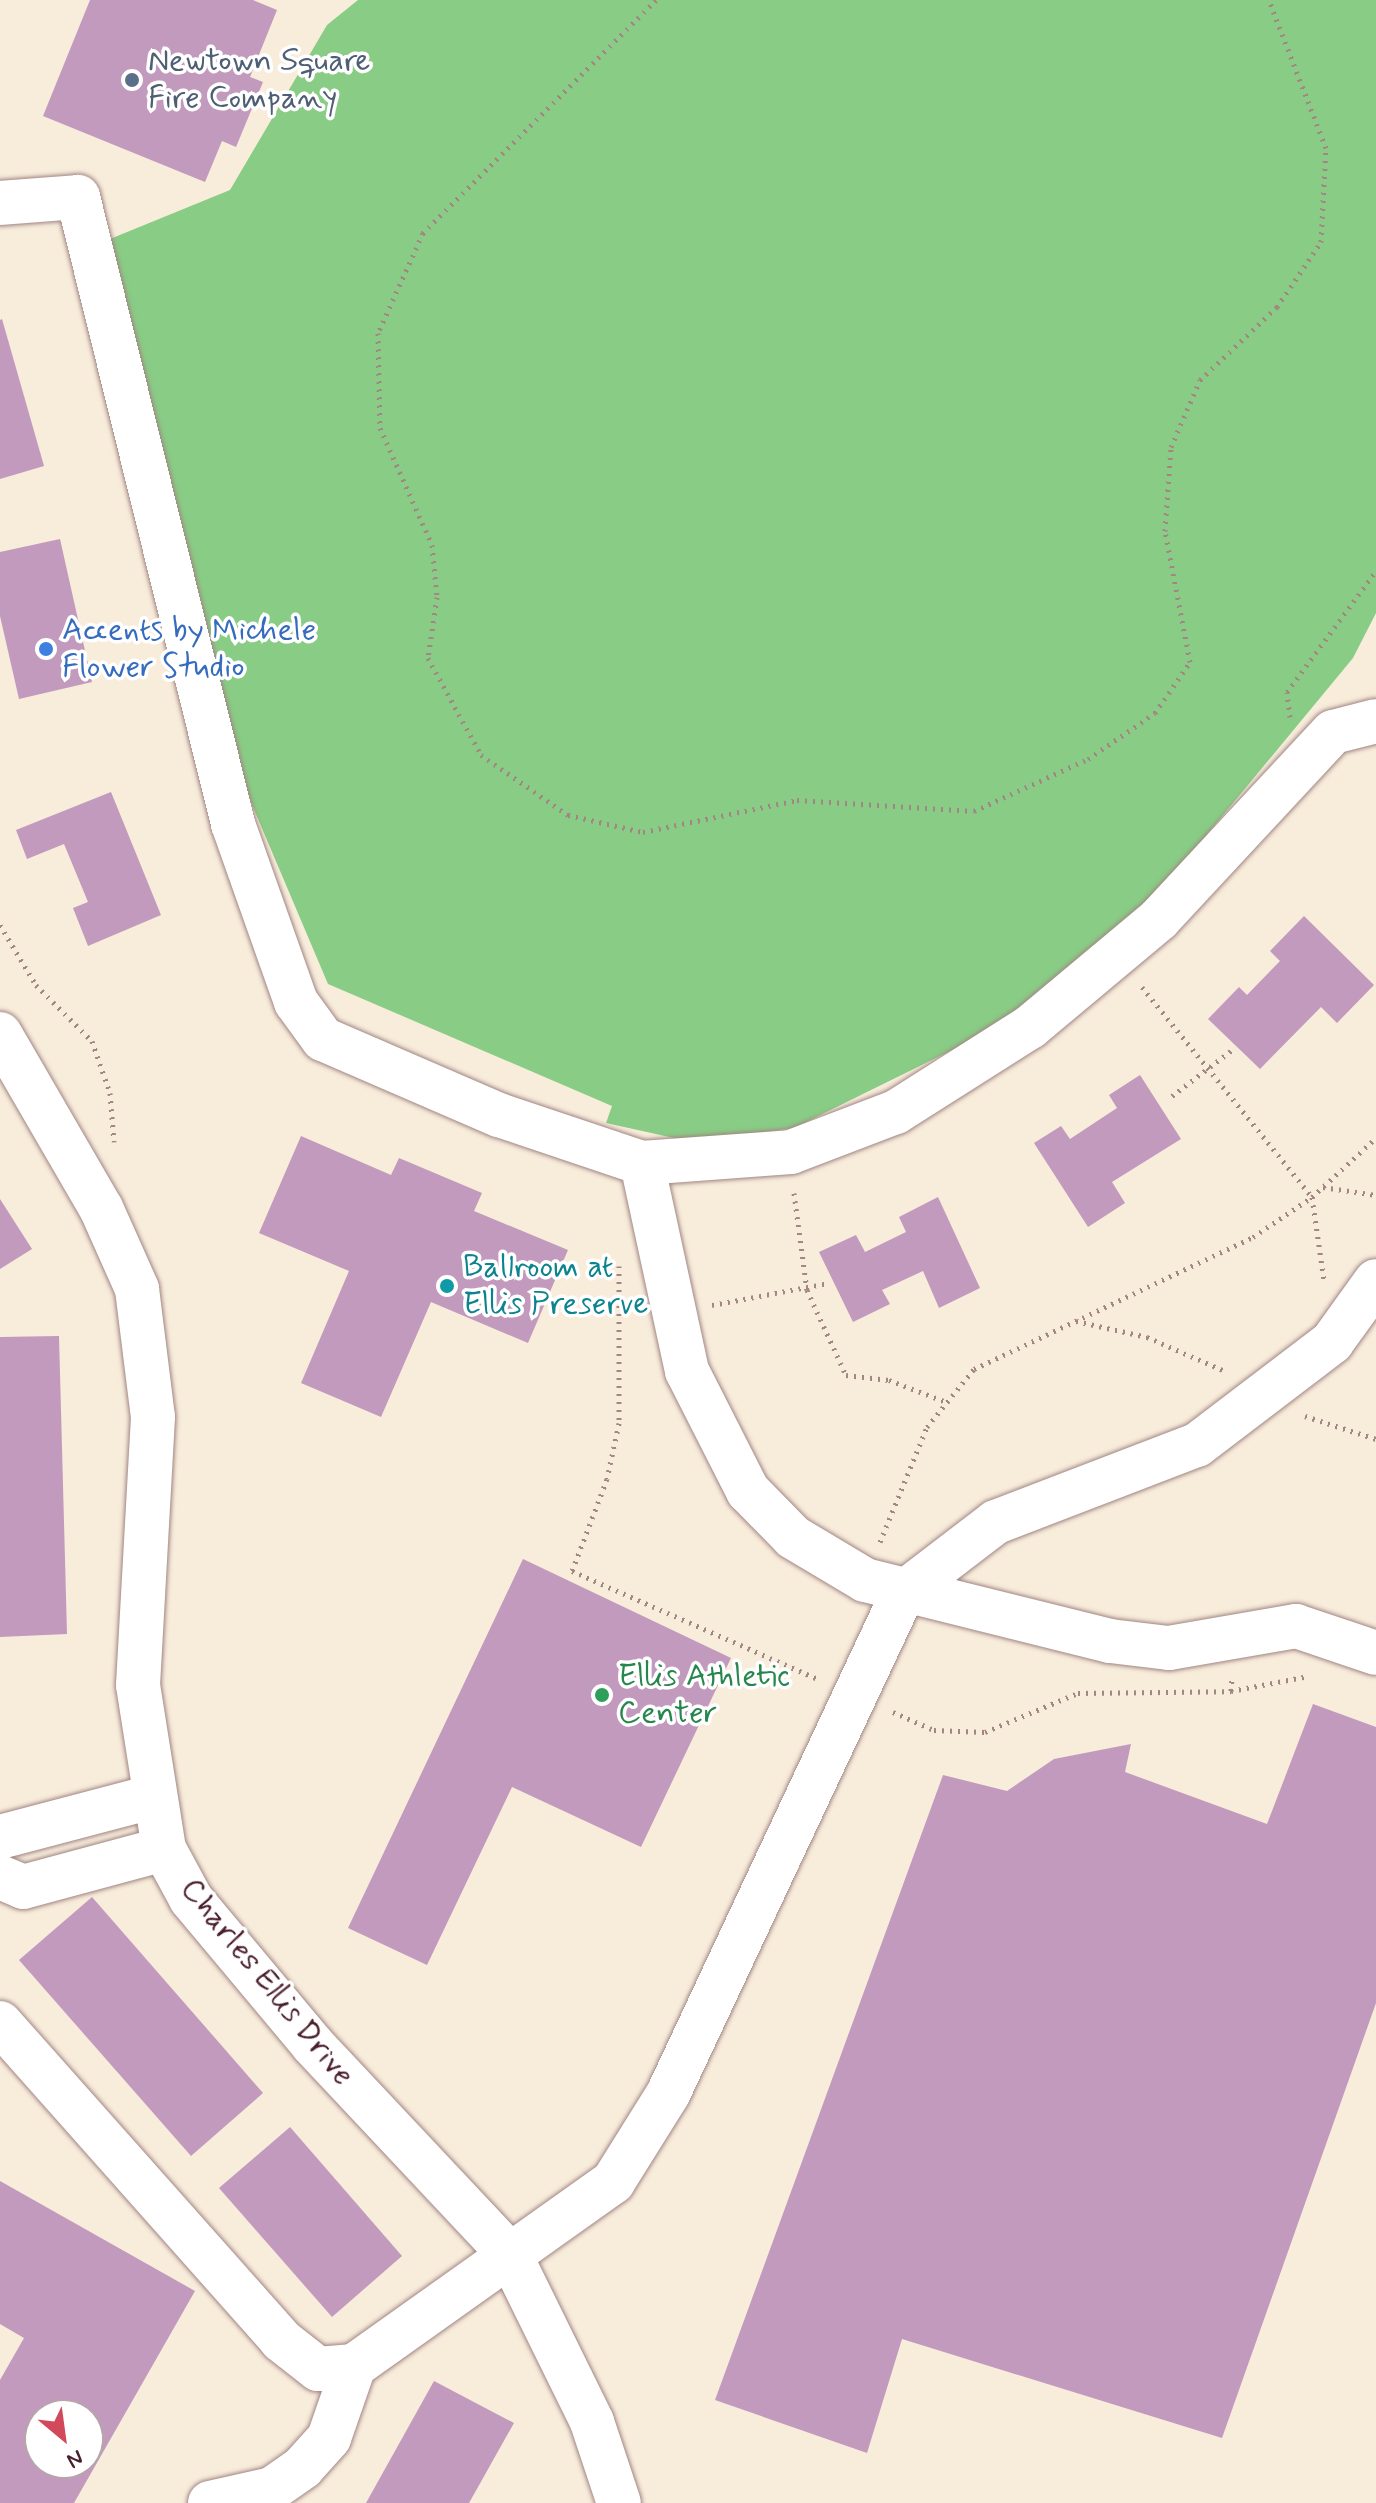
<!DOCTYPE html>
<html>
<head>
<meta charset="utf-8">
<style>
  body { margin:0 }
  #map { position:relative; width:1376px; height:2503px; overflow:hidden; background:#f8ecdb; font-family:Mynerve,sans-serif }
  div>[style] { position:absolute }
  .green>* { inset:0; background:#89cc85 }
  .building>* { inset:0; background:#c19abe }
  .path>* { height:5px; margin-top:-2.5px; transform-origin:0; background:repeating-linear-gradient(90deg,#a18683 0 2px,transparent 0 8px) }
  .roads { filter:drop-shadow(0 0 2px #a18683) drop-shadow(0 0 2px #a18683) }
  .minor>* { height:44px; margin:-22px; padding:0 22px; transform-origin:22px; border-radius:22px; background:#fff }
  .dots>* { width:22px; height:22px; translate:-50% -50%; box-sizing:border-box; border:4px solid #fff; border-radius:50% }
  span { translate:-50% -50%; white-space:nowrap; text-align:center; line-height:1.15; -webkit-text-stroke:7px #fff; paint-order:stroke }
  .service-label { font-size:32px; color:#4e5e75 }
  .left { translate:0 -50%; text-align:left }
  .shop-label { font-size:32px; color:#366cbe }
  .culture-label { font-size:32px; color:#0d838f }
  .leisure-label { font-size:32px; color:#27864d }
  .street-label { font-size:32px; color:#4a1f2b }
  .north { position:absolute; left:24px; top:2399px; width:80px; height:80px; box-sizing:border-box; background:#fff; border:2px solid #b7a5aa; border-radius:50%; rotate:151deg; font-size:22px; font-weight:700; line-height:32px; text-align:center; color:#4a1f2b }
  .north::after { content:''; display:block; margin:auto; width:28px; height:36px; background:#d1495b; clip-path:polygon(50% 0,100% 100%,50% 72%,0 100%) }
</style>
</head>
<body>
<div id="map">
  <div class="green">
    <i style="clip-path:polygon(358px 0,1376px 0,1376px 613px,1353px 658px,1162px 889px,1005px 1024px,794px 1128px,692px 1142px,606px 1123px,612px 1106px,328px 984px,247px 793px,110px 239px,230px 190px,327px 25px)"></i>
  </div>
  <div class="building">
    <i style="clip-path:polygon(90px 0,253px 0,277px 10px,250px 77px,263px 82px,236px 147px,222px 141px,205px 182px,43px 116px)"></i>
    <i style="clip-path:polygon(2px 319px,44px 466px,0 479px,0 320px)"></i>
    <i style="clip-path:polygon(60px 539px,92px 682px,19px 699px,0 616px,0 552px)"></i>
    <i style="clip-path:polygon(111px 792px,161px 915px,88px 946px,73px 908px,88px 902px,64px 844px,27px 859px,16px 830px)"></i>
    <i style="clip-path:polygon(1304px 916px,1374px 985px,1337px 1023px,1321px 1007px,1260px 1069px,1208px 1019px,1239px 987px,1247px 995px,1280px 961px,1270px 951px)"></i>
    <i style="clip-path:polygon(1140px 1075px,1181px 1139px,1112px 1182px,1125px 1203px,1088px 1227px,1034px 1143px,1061px 1126px,1070px 1139px,1117px 1108px,1109px 1095px)"></i>
    <i style="clip-path:polygon(301px 1136px,391px 1175px,399px 1158px,482px 1193px,474px 1211px,568px 1250px,528px 1343px,431px 1302px,381px 1417px,301px 1383px,349px 1271px,259px 1233px)"></i>
    <i style="clip-path:polygon(938px 1197px,980px 1288px,939px 1308px,923px 1271px,882px 1290px,890px 1304px,853px 1322px,819px 1252px,856px 1235px,865px 1252px,906px 1232px,899px 1217px)"></i>
    <i style="clip-path:polygon(0 1199px,32px 1249px,0 1269px)"></i>
    <i style="clip-path:polygon(59px 1336px,67px 1634px,0 1637px,0 1337px)"></i>
    <i style="clip-path:polygon(523px 1559px,731px 1658px,641px 1847px,512px 1787px,427px 1965px,348px 1928px)"></i>
    <i style="clip-path:polygon(1313px 1704px,1376px 1727px,1376px 2003px,1222px 2438px,902px 2339px,867px 2453px,715px 2400px,943px 1775px,1007px 1791px,1054px 1759px,1131px 1744px,1125px 1772px,1267px 1824px)"></i>
    <i style="clip-path:polygon(92px 1897px,263px 2093px,191px 2156px,19px 1960px)"></i>
    <i style="clip-path:polygon(290px 2127px,402px 2256px,332px 2317px,219px 2188px)"></i>
    <i style="clip-path:polygon(evenodd,0 2181px,195px 2291px,74px 2503px,0 2503px,0 2380px,24px 2338px,0 2324px,0 2181px,40px 2415px,88px 2415px,88px 2463px,40px 2463px,40px 2415px)"></i>
    <i style="clip-path:polygon(434px 2381px,514px 2423px,469px 2503px,366px 2503px)"></i>
  </div>
  <div class="path">
    <i style="left:656px;top:0;width:330px;rotate:135deg"></i>
    <i style="left:423px;top:233px;width:110px;rotate:114.2deg"></i>
    <i style="left:378px;top:333px;width:95px;rotate:88.8deg"></i>
    <i style="left:380px;top:428px;width:128px;rotate:66deg"></i>
    <i style="left:432px;top:545px;width:52px;rotate:84.5deg"></i>
    <i style="left:437px;top:597px;width:62px;rotate:98.4deg"></i>
    <i style="left:428px;top:658px;width:111px;rotate:61.3deg"></i>
    <i style="left:481px;top:755px;width:106px;rotate:34.6deg"></i>
    <i style="left:568px;top:815px;width:77px;rotate:12.8deg"></i>
    <i style="left:643px;top:832px;width:157px;rotate:-11.7deg"></i>
    <i style="left:797px;top:800px;width:177px;rotate:3.6deg"></i>
    <i style="left:974px;top:811px;width:125px;rotate:-24.5deg"></i>
    <i style="left:1088px;top:759px;width:81px;rotate:-34.5deg"></i>
    <i style="left:1155px;top:713px;width:62px;rotate:-55.5deg"></i>
    <i style="left:1190px;top:662px;width:133px;rotate:-100.8deg"></i>
    <i style="left:1165px;top:531px;width:84px;rotate:-85.9deg"></i>
    <i style="left:1171px;top:447px;width:73px;rotate:-66.6deg"></i>
    <i style="left:1200px;top:380px;width:106px;rotate:-43.5deg"></i>
    <i style="left:1277px;top:307px;width:78px;rotate:-55.9deg"></i>
    <i style="left:1321px;top:242px;width:94px;rotate:-87deg"></i>
    <i style="left:1326px;top:148px;width:159px;rotate:-111.1deg"></i>
    <i style="left:1290px;top:717px;width:25px;rotate:-97deg"></i>
    <i style="left:1287px;top:692px;width:150px;rotate:-53.7deg"></i>
    <i style="left:0;top:925px;width:70px;rotate:59deg"></i>
    <i style="left:36px;top:985px;width:79px;rotate:45deg"></i>
    <i style="left:92px;top:1041px;width:55px;rotate:70.9deg"></i>
    <i style="left:110px;top:1093px;width:49px;rotate:85.3deg"></i>
    <i style="left:1142px;top:987px;width:270px;rotate:51deg"></i>
    <i style="left:1312px;top:1197px;width:84px;rotate:81.8deg"></i>
    <i style="left:1172px;top:1096px;width:76px;rotate:-37.5deg"></i>
    <i style="left:1323px;top:1187px;width:54px;rotate:8.6deg"></i>
    <i style="left:794px;top:1193px;width:98px;rotate:82.4deg"></i>
    <i style="left:807px;top:1290px;width:94px;rotate:65.4deg"></i>
    <i style="left:846px;top:1375px;width:43px;rotate:6.6deg"></i>
    <i style="left:889px;top:1380px;width:59px;rotate:20.9deg"></i>
    <i style="left:619px;top:1266px;width:157px;rotate:90deg"></i>
    <i style="left:619px;top:1423px;width:57px;rotate:102.1deg"></i>
    <i style="left:607px;top:1479px;width:98px;rotate:110.8deg"></i>
    <i style="left:572px;top:1571px;width:269px;rotate:23.7deg"></i>
    <i style="left:712px;top:1305px;width:118px;rotate:-10.7deg"></i>
    <i style="left:1076px;top:1321px;width:73px;rotate:12.7deg"></i>
    <i style="left:1147px;top:1337px;width:85px;rotate:23.6deg"></i>
    <i style="left:1305px;top:1416px;width:75px;rotate:17.9deg"></i>
    <i style="left:880px;top:1542px;width:124px;rotate:-67.8deg"></i>
    <i style="left:927px;top:1427px;width:75px;rotate:-51deg"></i>
    <i style="left:974px;top:1369px;width:309px;rotate:-25.3deg"></i>
    <i style="left:1253px;top:1237px;width:71px;rotate:-34.1deg"></i>
    <i style="left:1312px;top:1197px;width:87px;rotate:-42.7deg"></i>
    <i style="left:1231px;top:1691px;width:79px;rotate:-10.9deg"></i>
    <i style="left:893px;top:1712px;width:45px;rotate:23.7deg"></i>
    <i style="left:934px;top:1730px;width:51px;rotate:2.2deg"></i>
    <i style="left:985px;top:1732px;width:101px;rotate:-22.8deg"></i>
    <i style="left:1078px;top:1693px;width:153px;rotate:-0.7deg"></i>
    <i style="left:1231px;top:1691px;width:15px;rotate:-86deg"></i>
  </div>
  <div class="roads">
    <div class="minor">
      <i style="left:0;top:203px;width:78px;rotate:-4.4deg"></i>
      <i style="left:78px;top:197px;width:646px;rotate:76.11deg"></i>
      <i style="left:233px;top:824px;width:189px;rotate:70.5deg"></i>
      <i style="left:296px;top:1002px;width:46px;rotate:53.9deg"></i>
      <i style="left:323px;top:1039px;width:192px;rotate:23.4deg"></i>
      <i style="left:499px;top:1115px;width:151px;rotate:18.6deg"></i>
      <i style="left:642px;top:1163px;width:149px;rotate:-4.2deg"></i>
      <i style="left:791px;top:1152px;width:112px;rotate:-20.9deg"></i>
      <i style="left:896px;top:1112px;width:159px;rotate:-32.4deg"></i>
      <i style="left:1030px;top:1027px;width:168px;rotate:-39.9deg"></i>
      <i style="left:1159px;top:919px;width:255px;rotate:-47.1deg"></i>
      <i style="left:1333px;top:732px;width:44px;rotate:-14.3deg"></i>
      <i style="left:0;top:1034px;width:201px;rotate:59.9deg"></i>
      <i style="left:101px;top:1208px;width:89px;rotate:66deg"></i>
      <i style="left:137px;top:1289px;width:129px;rotate:82.9deg"></i>
      <i style="left:153px;top:1417px;width:268px;rotate:93.2deg"></i>
      <i style="left:138px;top:1685px;width:166px;rotate:81deg"></i>
      <i style="left:164px;top:1849px;width:57px;rotate:61.6deg"></i>
      <i style="left:191px;top:1899px;width:190px;rotate:50.1deg"></i>
      <i style="left:313px;top:2045px;width:288px;rotate:46.8deg"></i>
      <i style="left:510px;top:2255px;width:186px;rotate:63.8deg"></i>
      <i style="left:592px;top:2422px;width:85px;rotate:71.6deg"></i>
      <i style="left:642px;top:1163px;width:213px;rotate:77.8deg"></i>
      <i style="left:687px;top:1371px;width:135px;rotate:63.1deg"></i>
      <i style="left:748px;top:1491px;width:64px;rotate:45.6deg"></i>
      <i style="left:793px;top:1537px;width:84px;rotate:30.8deg"></i>
      <i style="left:865px;top:1580px;width:252px;rotate:14deg"></i>
      <i style="left:1110px;top:1641px;width:59px;rotate:6.8deg"></i>
      <i style="left:1169px;top:1648px;width:129px;rotate:-9.8deg"></i>
      <i style="left:1296px;top:1626px;width:84px;rotate:18.6deg"></i>
      <i style="left:0;top:1837px;width:156px;rotate:-14.8deg"></i>
      <i style="left:0;top:1877px;width:25px;rotate:23deg"></i>
      <i style="left:23px;top:1887px;width:146px;rotate:-15.1deg"></i>
      <i style="left:0;top:2023px;width:424px;rotate:48.4deg"></i>
      <i style="left:281px;top:2340px;width:47px;rotate:38.1deg"></i>
      <i style="left:318px;top:2369px;width:36px;rotate:-5deg"></i>
      <i style="left:354px;top:2366px;width:318px;rotate:-35.4deg"></i>
      <i style="left:613px;top:2182px;width:104px;rotate:-58deg"></i>
      <i style="left:668px;top:2094px;width:553px;rotate:-64.87deg"></i>
      <i style="left:903px;top:1593px;width:117px;rotate:-37.4deg"></i>
      <i style="left:996px;top:1522px;width:215px;rotate:-21deg"></i>
      <i style="left:1197px;top:1445px;width:170px;rotate:-37.3deg"></i>
      <i style="left:1332px;top:1342px;width:75px;rotate:-54.2deg"></i>
      <i style="left:210px;top:2503px;width:64px;rotate:-12.7deg"></i>
      <i style="left:272px;top:2489px;width:38px;rotate:-35deg"></i>
      <i style="left:303px;top:2467px;width:39px;rotate:-48deg"></i>
      <i style="left:329px;top:2438px;width:76px;rotate:-70.9deg"></i>
    </div>
  </div>
  <div class="dots">
    <i style="left:132px;top:80px;background:#5c6f8a"></i>
    <i style="left:46px;top:649px;background:#3f7fe0"></i>
    <i style="left:447px;top:1286px;background:#0f9aa8"></i>
    <i style="left:602px;top:1695px;background:#2e9e5b"></i>
  </div>
  <div class="service-label">
    <span class="left" style="left:148px;top:80px">Newtown Square<br>Fire Company</span>
  </div>
  <div class="shop-label">
    <span class="left" style="left:62px;top:649px">Accents by Michele<br>Flower Studio</span>
  </div>
  <div class="culture-label">
    <span class="left" style="left:463px;top:1286px">Ballroom at<br>Ellis Preserve</span>
  </div>
  <div class="leisure-label">
    <span class="left" style="left:618px;top:1695px">Ellis Athletic<br>Center</span>
  </div>
  <div class="street-label">
    <span style="left:267px;top:1982px;rotate:51deg">Charles Ellis Drive</span>
  </div>
  <div class="north">N</div>
</div>
</body>
</html>
